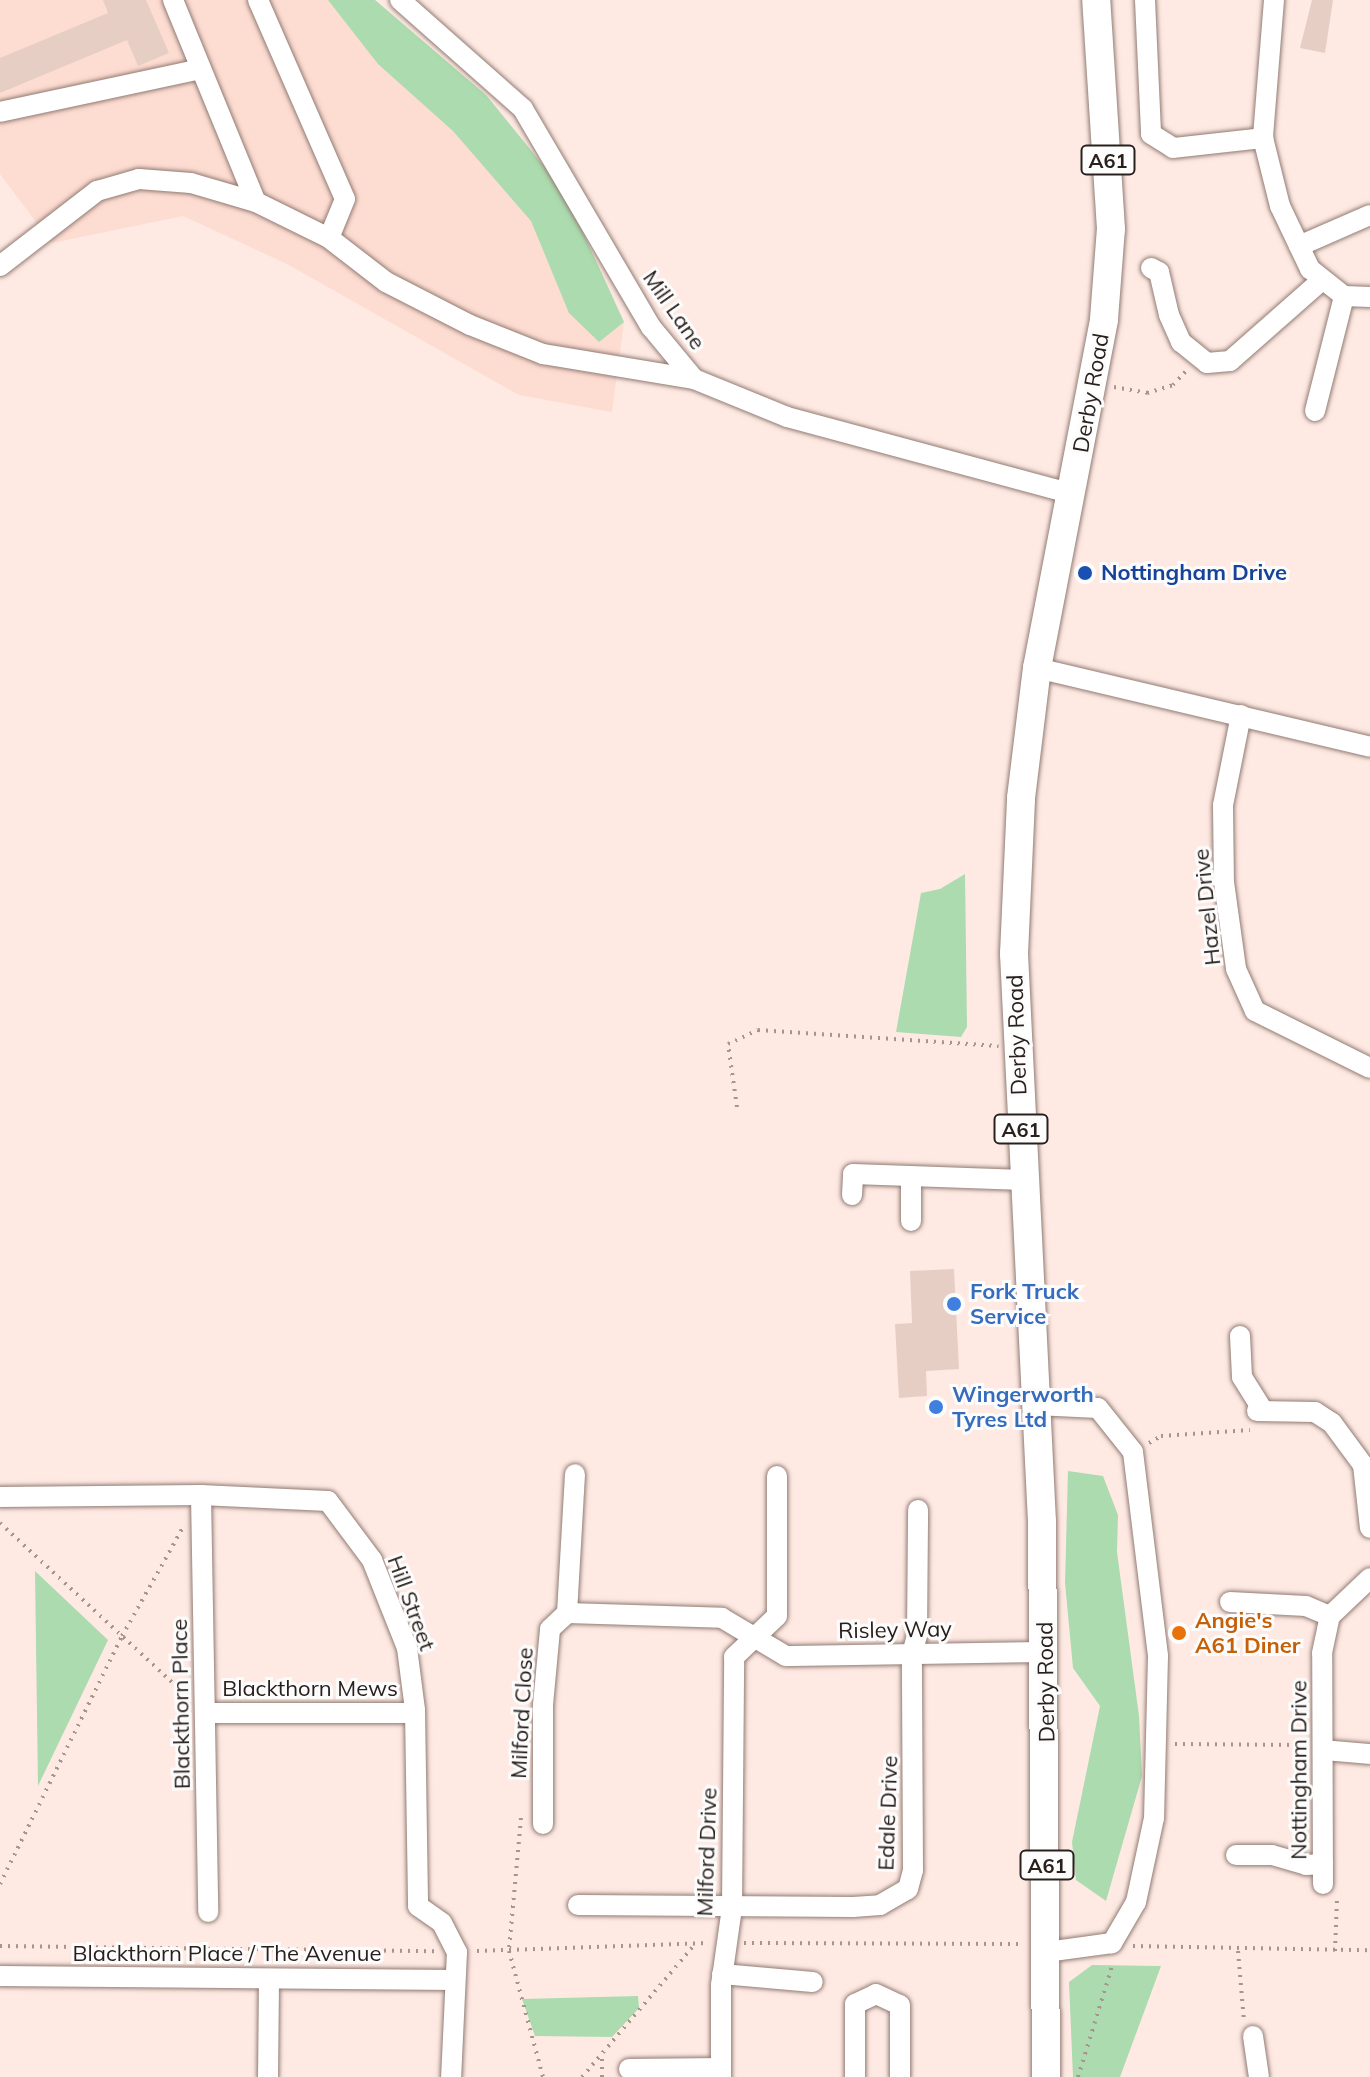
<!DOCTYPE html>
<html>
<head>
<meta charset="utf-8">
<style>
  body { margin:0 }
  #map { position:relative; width:1370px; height:2077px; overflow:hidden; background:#feeae3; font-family:Mulish,sans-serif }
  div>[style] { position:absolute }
  .built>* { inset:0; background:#fddcd1 }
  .green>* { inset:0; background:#abdbae }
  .building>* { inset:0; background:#e6cec5 }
  .path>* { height:4px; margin-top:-2px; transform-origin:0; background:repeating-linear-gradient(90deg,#a4958f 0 2px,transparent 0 8px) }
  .roads { filter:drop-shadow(0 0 2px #917b73) drop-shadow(0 0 2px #917b73) }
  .minor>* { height:20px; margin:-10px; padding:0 10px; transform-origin:10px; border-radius:10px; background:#fff }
  .highway>* { height:28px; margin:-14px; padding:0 14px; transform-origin:14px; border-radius:14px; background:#fff }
  .dots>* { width:22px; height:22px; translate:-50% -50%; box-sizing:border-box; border:4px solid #fcfcfc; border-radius:50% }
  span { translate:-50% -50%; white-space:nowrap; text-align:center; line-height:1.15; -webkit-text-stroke:6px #fcfcfc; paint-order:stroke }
  .shield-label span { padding:2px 6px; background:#fcfcfc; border:2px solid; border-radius:6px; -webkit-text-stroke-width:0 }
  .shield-label { font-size:20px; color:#29201d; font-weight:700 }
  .street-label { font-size:22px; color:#29201d }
  .transit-label { font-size:22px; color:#164399; font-weight:700 }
  .left { translate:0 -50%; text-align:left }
  .shop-label { font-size:22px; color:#366cbe; font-weight:700 }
  .food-label { font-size:22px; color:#c56008; font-weight:700 }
</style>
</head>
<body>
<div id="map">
  <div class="built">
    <i style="clip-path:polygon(0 0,375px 0,486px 95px,564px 191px,624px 322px,612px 412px,519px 395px,287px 264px,183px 216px,52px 243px,0 174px)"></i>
  </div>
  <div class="green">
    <i style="clip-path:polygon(328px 0,375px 0,486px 95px,564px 191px,624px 322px,599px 342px,569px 313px,531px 221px,453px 131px,378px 64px)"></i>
    <i style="clip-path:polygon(965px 874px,967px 1027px,961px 1037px,896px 1032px,921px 893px,940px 889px)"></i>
    <i style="clip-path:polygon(1068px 1471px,1103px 1476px,1118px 1515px,1117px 1552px,1139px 1716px,1142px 1776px,1106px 1901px,1076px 1880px,1072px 1842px,1100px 1706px,1073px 1668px,1065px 1583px)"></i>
    <i style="clip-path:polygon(35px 1571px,108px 1640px,38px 1786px)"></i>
    <i style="clip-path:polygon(1092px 1965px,1161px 1966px,1120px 2077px,1073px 2077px,1069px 1982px)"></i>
    <i style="clip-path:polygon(638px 1996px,639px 2008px,612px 2037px,535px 2036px,522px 1999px)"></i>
  </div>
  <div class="building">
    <i style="clip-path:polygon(103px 0,146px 0,169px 53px,138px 66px,127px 40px,0 93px,0 58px,108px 13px)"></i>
    <i style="clip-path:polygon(1312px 0,1333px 0,1325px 53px,1300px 48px)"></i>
    <i style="clip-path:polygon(954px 1269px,959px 1369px,926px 1371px,927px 1396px,899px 1398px,895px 1324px,912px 1323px,910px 1271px)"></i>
  </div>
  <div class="path">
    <i style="left:1114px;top:387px;width:34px;rotate:10deg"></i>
    <i style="left:1147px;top:393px;width:27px;rotate:-17deg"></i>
    <i style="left:1173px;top:385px;width:22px;rotate:-47deg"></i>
    <i style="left:737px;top:1107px;width:64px;rotate:-98.1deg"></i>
    <i style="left:728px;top:1044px;width:33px;rotate:-25deg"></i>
    <i style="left:758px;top:1030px;width:241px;rotate:3.8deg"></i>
    <i style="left:1149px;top:1443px;width:14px;rotate:-30deg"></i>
    <i style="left:1161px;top:1436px;width:89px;rotate:-3.9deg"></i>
    <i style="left:0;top:1523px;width:253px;rotate:42.8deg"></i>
    <i style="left:1175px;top:1744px;width:127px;rotate:0.5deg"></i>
    <i style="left:521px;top:1818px;width:134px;rotate:95.2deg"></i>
    <i style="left:509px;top:1951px;width:131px;rotate:74.9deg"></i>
    <i style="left:0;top:1884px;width:276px;rotate:-63.8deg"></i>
    <i style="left:122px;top:1636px;width:123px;rotate:-60.7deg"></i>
    <i style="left:744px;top:1943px;width:280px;rotate:0.2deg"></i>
    <i style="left:0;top:1946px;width:436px;rotate:0.7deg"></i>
    <i style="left:1133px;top:1946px;width:237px;rotate:1deg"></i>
    <i style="left:477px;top:1951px;width:231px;rotate:-2deg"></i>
    <i style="left:1238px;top:1951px;width:70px;rotate:85.1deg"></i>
    <i style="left:1335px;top:1951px;width:53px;rotate:-87.8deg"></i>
    <i style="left:582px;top:2077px;width:175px;rotate:-49.6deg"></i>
    <i style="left:602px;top:2077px;width:20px;rotate:-90deg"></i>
    <i style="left:1078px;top:2077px;width:119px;rotate:-72.9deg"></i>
  </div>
  <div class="roads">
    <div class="minor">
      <i style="left:173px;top:0;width:218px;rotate:67.7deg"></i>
      <i style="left:258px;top:0;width:217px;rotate:66.4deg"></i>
      <i style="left:345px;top:199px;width:42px;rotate:112.3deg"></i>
      <i style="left:400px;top:0;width:164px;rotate:41.5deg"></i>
      <i style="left:523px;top:109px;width:253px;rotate:59.6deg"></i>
      <i style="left:651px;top:327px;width:67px;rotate:50.4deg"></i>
      <i style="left:694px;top:379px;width:100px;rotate:22.2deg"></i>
      <i style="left:787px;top:417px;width:296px;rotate:15.1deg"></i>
      <i style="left:1145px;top:0;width:134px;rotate:87.4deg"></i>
      <i style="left:1151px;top:134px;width:26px;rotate:32deg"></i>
      <i style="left:1173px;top:148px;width:91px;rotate:-6.3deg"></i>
      <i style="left:1274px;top:0;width:138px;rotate:94.6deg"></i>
      <i style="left:1263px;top:138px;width:70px;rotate:76deg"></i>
      <i style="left:1280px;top:206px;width:70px;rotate:64.5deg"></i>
      <i style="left:1310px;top:269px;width:43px;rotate:38.5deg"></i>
      <i style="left:1344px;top:296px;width:26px;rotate:2deg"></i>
      <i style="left:0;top:112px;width:205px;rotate:-12.1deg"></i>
      <i style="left:1299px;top:246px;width:77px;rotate:-23.6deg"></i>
      <i style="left:0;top:266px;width:123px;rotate:-37.7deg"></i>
      <i style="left:97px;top:191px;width:44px;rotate:-15.9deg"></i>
      <i style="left:139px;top:179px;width:52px;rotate:4.4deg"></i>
      <i style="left:191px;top:183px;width:68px;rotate:16.3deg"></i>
      <i style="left:256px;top:202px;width:81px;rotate:26.3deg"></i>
      <i style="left:329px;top:238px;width:72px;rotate:37.7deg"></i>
      <i style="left:386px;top:282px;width:94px;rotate:27.1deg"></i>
      <i style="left:470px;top:325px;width:79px;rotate:21.7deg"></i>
      <i style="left:543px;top:354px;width:153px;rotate:9.4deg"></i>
      <i style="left:1151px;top:268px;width:9px;rotate:27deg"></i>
      <i style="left:1159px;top:272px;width:44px;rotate:76.9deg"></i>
      <i style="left:1169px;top:315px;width:30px;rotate:66deg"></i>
      <i style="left:1181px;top:342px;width:33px;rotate:39deg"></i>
      <i style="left:1207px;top:363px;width:23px;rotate:-5deg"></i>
      <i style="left:1230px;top:361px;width:123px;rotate:-41.4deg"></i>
      <i style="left:1315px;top:411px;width:119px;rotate:-75.8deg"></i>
      <i style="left:1037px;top:668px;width:342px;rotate:13.3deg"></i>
      <i style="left:1241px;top:715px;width:92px;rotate:101.3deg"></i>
      <i style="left:1223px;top:805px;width:77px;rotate:89.3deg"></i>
      <i style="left:1224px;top:882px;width:88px;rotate:82.1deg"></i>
      <i style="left:1236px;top:969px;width:46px;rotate:65.7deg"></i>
      <i style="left:1255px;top:1011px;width:128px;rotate:26.4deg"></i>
      <i style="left:911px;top:1176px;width:45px;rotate:90deg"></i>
      <i style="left:852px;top:1195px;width:21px;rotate:-87deg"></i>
      <i style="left:853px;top:1174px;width:171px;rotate:2deg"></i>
      <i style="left:1240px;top:1336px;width:41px;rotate:87.2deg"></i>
      <i style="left:1242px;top:1377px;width:40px;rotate:58deg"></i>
      <i style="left:1036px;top:1405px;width:62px;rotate:2.8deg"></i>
      <i style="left:1098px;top:1408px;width:56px;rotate:51.5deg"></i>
      <i style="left:1133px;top:1452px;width:206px;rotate:83deg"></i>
      <i style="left:1158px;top:1656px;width:162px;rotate:91.4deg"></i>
      <i style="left:1154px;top:1818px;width:86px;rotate:102.1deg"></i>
      <i style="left:1136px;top:1902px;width:48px;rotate:120.3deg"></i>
      <i style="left:1112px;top:1943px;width:67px;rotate:172.2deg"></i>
      <i style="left:1257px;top:1411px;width:58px;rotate:1deg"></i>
      <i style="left:1315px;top:1412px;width:20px;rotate:33deg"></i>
      <i style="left:1332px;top:1423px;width:52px;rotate:53.6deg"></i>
      <i style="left:1363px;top:1465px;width:63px;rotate:83.7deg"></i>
      <i style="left:201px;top:1495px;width:417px;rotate:89deg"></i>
      <i style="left:0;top:1497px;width:201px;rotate:-0.6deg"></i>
      <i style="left:201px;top:1495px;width:127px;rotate:2.7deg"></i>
      <i style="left:328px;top:1501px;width:74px;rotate:53.3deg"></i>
      <i style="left:372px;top:1560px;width:95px;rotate:68.3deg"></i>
      <i style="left:407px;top:1648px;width:63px;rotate:82.6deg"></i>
      <i style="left:415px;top:1710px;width:196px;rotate:89.1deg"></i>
      <i style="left:418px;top:1906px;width:29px;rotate:35deg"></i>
      <i style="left:442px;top:1923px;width:33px;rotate:63deg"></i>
      <i style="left:457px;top:1952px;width:125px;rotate:92.7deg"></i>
      <i style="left:1230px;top:1602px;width:76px;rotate:3deg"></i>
      <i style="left:1306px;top:1606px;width:26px;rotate:23deg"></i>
      <i style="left:567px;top:1613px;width:139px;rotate:-86.7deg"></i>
      <i style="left:205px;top:1713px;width:210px"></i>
      <i style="left:1323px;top:1750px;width:47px;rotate:4.9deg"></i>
      <i style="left:543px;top:1824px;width:119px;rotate:-90deg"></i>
      <i style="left:543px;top:1705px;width:76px;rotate:-84.7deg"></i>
      <i style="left:550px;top:1629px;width:23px;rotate:-43deg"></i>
      <i style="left:567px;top:1613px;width:155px;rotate:1.8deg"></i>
      <i style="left:722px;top:1618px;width:74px;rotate:30.7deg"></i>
      <i style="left:786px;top:1656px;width:260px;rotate:-0.9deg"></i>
      <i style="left:1236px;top:1855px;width:36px"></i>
      <i style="left:1272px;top:1855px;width:35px;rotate:16deg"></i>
      <i style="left:1306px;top:1865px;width:17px;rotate:-3deg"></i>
      <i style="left:1323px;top:1884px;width:231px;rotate:-90.2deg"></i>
      <i style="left:1322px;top:1653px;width:38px;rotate:-78deg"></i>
      <i style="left:1330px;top:1616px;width:55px;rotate:-43.5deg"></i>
      <i style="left:578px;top:1905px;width:275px;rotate:0.4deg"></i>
      <i style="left:853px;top:1907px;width:27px;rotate:-4deg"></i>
      <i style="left:880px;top:1905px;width:32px;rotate:-30deg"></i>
      <i style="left:908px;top:1889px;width:20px;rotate:-75deg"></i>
      <i style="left:913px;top:1870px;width:216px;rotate:-90.3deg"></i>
      <i style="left:912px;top:1654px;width:20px;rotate:-75deg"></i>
      <i style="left:917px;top:1635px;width:125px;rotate:-89.5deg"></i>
      <i style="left:722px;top:1974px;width:91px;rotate:5deg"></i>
      <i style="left:0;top:1976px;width:454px;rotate:0.5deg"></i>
      <i style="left:1253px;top:2036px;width:41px;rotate:81.7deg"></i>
      <i style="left:629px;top:2069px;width:92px;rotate:-0.6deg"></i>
      <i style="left:268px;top:2077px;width:98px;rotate:-89.4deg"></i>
      <i style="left:721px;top:2077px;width:92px;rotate:-90deg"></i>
      <i style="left:721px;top:1985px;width:78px;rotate:-81.9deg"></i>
      <i style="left:732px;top:1908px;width:251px;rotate:-89.5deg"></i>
      <i style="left:734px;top:1657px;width:59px;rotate:-43.6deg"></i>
      <i style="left:777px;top:1616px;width:140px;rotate:-90deg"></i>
      <i style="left:855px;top:2077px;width:73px;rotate:-90deg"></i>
      <i style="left:855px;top:2004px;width:23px;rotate:-25deg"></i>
      <i style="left:876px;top:1994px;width:26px;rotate:25deg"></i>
      <i style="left:900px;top:2005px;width:72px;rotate:90deg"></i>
    </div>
    <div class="highway">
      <i style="left:1046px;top:2077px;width:555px;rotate:-90.41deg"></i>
      <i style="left:1042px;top:1522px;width:569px;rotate:-92.82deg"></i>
      <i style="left:1014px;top:954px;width:156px;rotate:-87.4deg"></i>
      <i style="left:1021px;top:798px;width:131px;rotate:-83deg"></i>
      <i style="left:1037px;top:668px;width:355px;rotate:-79.1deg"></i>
      <i style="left:1104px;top:319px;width:90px;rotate:-85.6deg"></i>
      <i style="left:1111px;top:229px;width:229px;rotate:-93.7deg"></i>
    </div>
  </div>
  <div class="dots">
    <i style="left:1085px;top:573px;background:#1a4fb4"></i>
    <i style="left:954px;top:1304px;background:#3f7fe0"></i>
    <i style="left:936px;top:1407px;background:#3f7fe0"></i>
    <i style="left:1179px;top:1633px;background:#e8710a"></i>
  </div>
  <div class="shield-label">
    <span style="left:1108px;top:160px">A61</span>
    <span style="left:1021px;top:1129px">A61</span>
    <span style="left:1047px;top:1865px">A61</span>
  </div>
  <div class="street-label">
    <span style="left:674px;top:310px;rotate:55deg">Mill Lane</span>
    <span style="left:1091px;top:393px;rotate:-80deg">Derby Road</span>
    <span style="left:1207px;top:907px;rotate:-96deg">Hazel Drive</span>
    <span style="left:1017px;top:1035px;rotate:-92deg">Derby Road</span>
    <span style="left:411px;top:1603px;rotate:70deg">Hill Street</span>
    <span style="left:895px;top:1630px;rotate:-1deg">Risley Way</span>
    <span style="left:1046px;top:1682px;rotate:-91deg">Derby Road</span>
    <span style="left:310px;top:1689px">Blackthorn Mews</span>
    <span style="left:181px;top:1704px;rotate:-91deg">Blackthorn Place</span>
    <span style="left:522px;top:1713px;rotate:-87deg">Milford Close</span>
    <span style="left:1299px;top:1770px;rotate:-90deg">Nottingham Drive</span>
    <span style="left:888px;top:1813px;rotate:-88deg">Edale Drive</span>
    <span style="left:707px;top:1852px;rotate:-88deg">Milford Drive</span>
    <span style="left:227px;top:1954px">Blackthorn Place / The Avenue</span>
  </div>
  <div class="transit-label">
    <span class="left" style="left:1101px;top:573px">Nottingham Drive</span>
  </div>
  <div class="shop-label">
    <span class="left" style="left:970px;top:1304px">Fork Truck<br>Service</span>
    <span class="left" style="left:952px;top:1407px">Wingerworth<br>Tyres Ltd</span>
  </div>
  <div class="food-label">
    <span class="left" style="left:1195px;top:1633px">Angie's<br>A61 Diner</span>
  </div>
</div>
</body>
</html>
